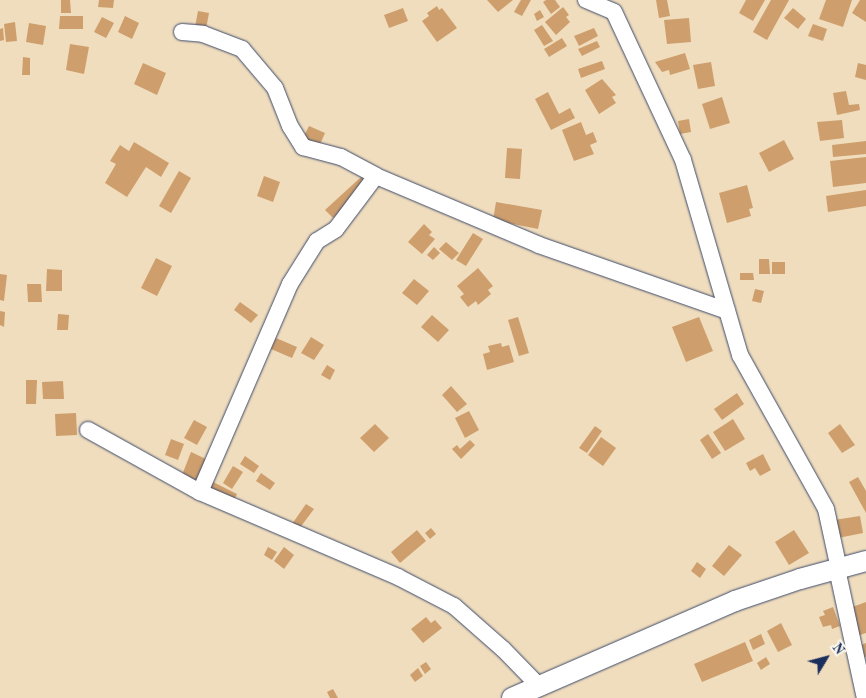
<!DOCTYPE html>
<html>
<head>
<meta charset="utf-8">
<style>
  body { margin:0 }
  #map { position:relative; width:866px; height:698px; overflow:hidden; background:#f0ddbd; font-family:"Old Standard TT",serif }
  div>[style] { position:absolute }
  .building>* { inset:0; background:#ce9f6d }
  .roads { filter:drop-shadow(0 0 1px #3b496c) drop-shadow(0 0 1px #3b496c) }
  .minor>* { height:16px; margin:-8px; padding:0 8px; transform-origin:8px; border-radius:8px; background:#fff }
  .tertiary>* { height:20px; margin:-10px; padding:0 10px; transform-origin:10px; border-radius:10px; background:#fff }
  span { translate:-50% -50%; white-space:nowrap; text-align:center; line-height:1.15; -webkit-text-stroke:4px #fbf7ec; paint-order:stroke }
  .north { position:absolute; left:801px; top:633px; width:50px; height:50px; -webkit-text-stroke:4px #fbf7ec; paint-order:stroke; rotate:53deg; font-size:14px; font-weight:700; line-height:20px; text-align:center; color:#1b2f5e }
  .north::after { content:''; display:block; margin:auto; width:18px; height:22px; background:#1b2f5e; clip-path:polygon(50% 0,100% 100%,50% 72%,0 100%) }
</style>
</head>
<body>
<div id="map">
  <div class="building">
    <i style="clip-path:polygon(61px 0,70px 0,71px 13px,61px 13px)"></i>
    <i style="clip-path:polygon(99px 0,114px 0,113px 8px,98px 7px)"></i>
    <i style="clip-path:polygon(487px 0,513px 0,498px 12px)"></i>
    <i style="clip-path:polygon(521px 0,531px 0,522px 16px,514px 12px)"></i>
    <i style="clip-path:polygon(546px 0,555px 0,560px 7px,551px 14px,543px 2px)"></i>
    <i style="clip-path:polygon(656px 0,667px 0,670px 16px,659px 18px)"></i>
    <i style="clip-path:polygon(746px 0,765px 0,753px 21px,739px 13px)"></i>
    <i style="clip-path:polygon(771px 0,789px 0,767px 40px,753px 32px)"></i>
    <i style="clip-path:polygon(826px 0,852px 0,843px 27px,819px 19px)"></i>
    <i style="clip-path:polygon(860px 0,866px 0,866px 22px,852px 13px)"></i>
    <i style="clip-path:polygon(437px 6px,439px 10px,442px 8px,457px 28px,437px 42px,422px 21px,429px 16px,427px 13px)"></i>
    <i style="clip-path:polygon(563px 7px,569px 15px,566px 17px,570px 22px,556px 35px,545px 22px)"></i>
    <i style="clip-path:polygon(403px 8px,408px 21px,389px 28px,384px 15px)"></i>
    <i style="clip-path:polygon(793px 8px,806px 19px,798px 29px,784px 18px)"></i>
    <i style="clip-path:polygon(540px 10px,544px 17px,537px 21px,534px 14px)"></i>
    <i style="clip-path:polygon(198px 11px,209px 13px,206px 29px,195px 27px)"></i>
    <i style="clip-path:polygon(60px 16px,83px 16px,83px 29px,59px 29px)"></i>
    <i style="clip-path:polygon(125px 16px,139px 23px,132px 39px,118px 32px)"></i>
    <i style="clip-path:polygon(102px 17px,114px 23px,106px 38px,94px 32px)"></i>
    <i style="clip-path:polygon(689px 18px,691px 42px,667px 44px,664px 20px)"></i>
    <i style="clip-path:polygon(15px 22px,17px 41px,6px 42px,4px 24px)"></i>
    <i style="clip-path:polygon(29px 23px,46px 26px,43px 45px,26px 42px)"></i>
    <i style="clip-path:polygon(813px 24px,827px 29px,823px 41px,808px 36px)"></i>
    <i style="clip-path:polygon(542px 25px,553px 41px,544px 46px,534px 30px)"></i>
    <i style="clip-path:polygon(3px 28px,4px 40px,0 41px,0 29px)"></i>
    <i style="clip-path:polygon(594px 28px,598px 36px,579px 46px,574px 36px)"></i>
    <i style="clip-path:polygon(562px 38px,567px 46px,549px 57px,544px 49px)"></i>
    <i style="clip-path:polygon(597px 41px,600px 47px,582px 56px,578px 49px)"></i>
    <i style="clip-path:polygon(70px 44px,89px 47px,84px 74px,66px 70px)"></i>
    <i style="clip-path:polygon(685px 53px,690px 69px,670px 75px,669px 70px,662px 72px,655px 62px)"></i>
    <i style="clip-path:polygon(23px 57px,30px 58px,30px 75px,22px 75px)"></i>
    <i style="clip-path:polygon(602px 61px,605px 69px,581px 78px,578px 69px)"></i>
    <i style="clip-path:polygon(711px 62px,715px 86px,698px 89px,693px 65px)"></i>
    <i style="clip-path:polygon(143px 63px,166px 73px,157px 95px,134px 84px)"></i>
    <i style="clip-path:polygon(858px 63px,866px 65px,866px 80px,855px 77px)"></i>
    <i style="clip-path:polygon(602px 79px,616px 95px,612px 97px,616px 103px,599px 114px,585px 90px)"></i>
    <i style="clip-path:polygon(846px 91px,849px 105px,859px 104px,860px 110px,837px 115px,833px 93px)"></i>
    <i style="clip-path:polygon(548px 92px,559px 114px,570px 108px,575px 118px,551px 130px,535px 99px)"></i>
    <i style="clip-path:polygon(722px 97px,730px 123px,710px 129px,702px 104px)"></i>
    <i style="clip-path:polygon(689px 119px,691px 132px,680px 134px,678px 121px)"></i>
    <i style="clip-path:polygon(842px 120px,844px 138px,820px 141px,817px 122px)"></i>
    <i style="clip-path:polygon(581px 122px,586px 135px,593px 132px,597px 142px,590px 145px,594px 154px,574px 161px,562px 130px)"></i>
    <i style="clip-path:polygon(309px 126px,325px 133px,318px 149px,301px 142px)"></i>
    <i style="clip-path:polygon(784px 140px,794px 159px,769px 172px,759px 153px)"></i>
    <i style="clip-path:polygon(866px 141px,866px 154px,833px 157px,832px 145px)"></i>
    <i style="clip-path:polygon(134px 142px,169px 163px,161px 177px,146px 167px,127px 197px,105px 183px,116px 164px,110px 161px,120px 145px,129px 151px)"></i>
    <i style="clip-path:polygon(507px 148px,522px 149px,520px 179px,505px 178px)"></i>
    <i style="clip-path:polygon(866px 157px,866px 183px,833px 187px,830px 161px)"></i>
    <i style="clip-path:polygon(179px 171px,191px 178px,171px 213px,159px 206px)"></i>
    <i style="clip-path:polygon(264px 176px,280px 182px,273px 202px,257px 196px)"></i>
    <i style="clip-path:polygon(361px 177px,368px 185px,333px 218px,325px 210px)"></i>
    <i style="clip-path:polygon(747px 185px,753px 208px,749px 209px,751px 216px,727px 223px,719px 193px)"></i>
    <i style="clip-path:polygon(866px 190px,866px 206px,828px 212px,826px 196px)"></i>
    <i style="clip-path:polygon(496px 202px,542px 210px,538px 229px,493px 220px)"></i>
    <i style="clip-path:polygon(424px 224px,432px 232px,429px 235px,435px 239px,422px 254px,408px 242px)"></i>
    <i style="clip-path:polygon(473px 233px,483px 239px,466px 266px,456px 260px)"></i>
    <i style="clip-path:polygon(446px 242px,459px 253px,452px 260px,439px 249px)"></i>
    <i style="clip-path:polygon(434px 247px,440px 253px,433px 260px,427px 255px)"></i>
    <i style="clip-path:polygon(156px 258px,172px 266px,157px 296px,141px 288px)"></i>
    <i style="clip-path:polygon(759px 259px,769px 259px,770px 274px,759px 274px)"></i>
    <i style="clip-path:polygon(772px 262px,785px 262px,785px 274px,772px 274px)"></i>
    <i style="clip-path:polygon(478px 268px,493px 286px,488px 290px,491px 294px,478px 305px,476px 301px,468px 307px,460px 297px,464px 294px,457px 286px)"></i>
    <i style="clip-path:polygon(47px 269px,62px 270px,62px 291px,46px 291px)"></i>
    <i style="clip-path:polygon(740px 273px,753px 273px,754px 280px,740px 280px)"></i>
    <i style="clip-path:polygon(0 274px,7px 275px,4px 301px,0 300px)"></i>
    <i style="clip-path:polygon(414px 279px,429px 291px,417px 305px,402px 293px)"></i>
    <i style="clip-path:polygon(27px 284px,41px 284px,42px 302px,28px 302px)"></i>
    <i style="clip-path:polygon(755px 289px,764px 291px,761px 303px,752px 301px)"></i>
    <i style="clip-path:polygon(240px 302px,258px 315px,251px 323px,234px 310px)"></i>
    <i style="clip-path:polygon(0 311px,5px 312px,4px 327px,0 325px)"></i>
    <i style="clip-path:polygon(58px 314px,69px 315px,68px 330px,57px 330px)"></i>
    <i style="clip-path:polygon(432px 315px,449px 330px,438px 342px,421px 327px)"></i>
    <i style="clip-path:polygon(518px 317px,529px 353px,519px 356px,508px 320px)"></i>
    <i style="clip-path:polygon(699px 317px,713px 351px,686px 362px,672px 327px)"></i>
    <i style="clip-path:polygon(311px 337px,324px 345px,314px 360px,301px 353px)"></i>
    <i style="clip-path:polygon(276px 338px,297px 347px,292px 358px,271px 349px)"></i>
    <i style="clip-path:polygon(501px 343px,502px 347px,509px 345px,514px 362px,487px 370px,483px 354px,490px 352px,488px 346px)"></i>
    <i style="clip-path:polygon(327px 365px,335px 370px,330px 380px,321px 375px)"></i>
    <i style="clip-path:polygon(26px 380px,37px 380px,36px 404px,26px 404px)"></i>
    <i style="clip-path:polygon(63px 381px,64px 399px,43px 399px,42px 382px)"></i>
    <i style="clip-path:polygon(451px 386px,467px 404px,457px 412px,442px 395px)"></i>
    <i style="clip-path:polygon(737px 393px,744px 404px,722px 420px,714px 409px)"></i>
    <i style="clip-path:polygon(469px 411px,479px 430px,465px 438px,455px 418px)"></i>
    <i style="clip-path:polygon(76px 413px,77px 435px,56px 436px,55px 414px)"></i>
    <i style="clip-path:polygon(733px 419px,745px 439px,725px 451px,713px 432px)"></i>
    <i style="clip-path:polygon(194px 420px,207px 427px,197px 445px,184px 438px)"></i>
    <i style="clip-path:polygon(375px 424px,389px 438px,374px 452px,360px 438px)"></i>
    <i style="clip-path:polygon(840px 424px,855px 445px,842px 453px,828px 433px)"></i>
    <i style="clip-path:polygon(595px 426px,602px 431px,587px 453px,579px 448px)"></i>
    <i style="clip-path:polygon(708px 434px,721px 453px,712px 459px,700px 440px)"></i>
    <i style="clip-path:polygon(601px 437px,616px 448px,603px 466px,588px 455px)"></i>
    <i style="clip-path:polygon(171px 439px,184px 444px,178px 460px,165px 455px)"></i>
    <i style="clip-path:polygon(470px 440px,475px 445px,461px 459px,452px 449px,457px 445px,460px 449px)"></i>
    <i style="clip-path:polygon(191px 452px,208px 460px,198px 482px,182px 475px)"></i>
    <i style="clip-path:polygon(763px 454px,771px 470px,760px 476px,755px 468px,750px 471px,746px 463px)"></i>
    <i style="clip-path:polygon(245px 456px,259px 466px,254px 473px,240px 464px)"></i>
    <i style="clip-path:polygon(233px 466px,243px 472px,232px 489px,223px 483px)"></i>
    <i style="clip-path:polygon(261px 473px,275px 483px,270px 490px,256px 481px)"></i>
    <i style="clip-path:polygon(858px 477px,866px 491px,866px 513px,849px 482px)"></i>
    <i style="clip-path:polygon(211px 481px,237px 494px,233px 502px,207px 490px)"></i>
    <i style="clip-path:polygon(306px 504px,314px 509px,299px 529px,292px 524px)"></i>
    <i style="clip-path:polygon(860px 516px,863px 533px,838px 538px,834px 520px)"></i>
    <i style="clip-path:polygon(431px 528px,436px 534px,430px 539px,425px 533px)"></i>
    <i style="clip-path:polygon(417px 530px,426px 541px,400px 563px,391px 552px)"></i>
    <i style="clip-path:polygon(794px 530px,809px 553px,789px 565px,775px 542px)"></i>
    <i style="clip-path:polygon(729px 545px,742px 555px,724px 576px,712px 566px)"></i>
    <i style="clip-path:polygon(268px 547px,277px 552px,272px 560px,264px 555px)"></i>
    <i style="clip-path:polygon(284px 547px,294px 555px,284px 569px,274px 561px)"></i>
    <i style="clip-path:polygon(697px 562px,706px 569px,700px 578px,691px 571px)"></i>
    <i style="clip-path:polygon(866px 602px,866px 633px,857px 636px,847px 609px)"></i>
    <i style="clip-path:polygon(833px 607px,840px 626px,832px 629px,831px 625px,823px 627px,819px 617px,825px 615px,823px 611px)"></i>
    <i style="clip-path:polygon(426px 617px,431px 623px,435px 620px,442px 628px,423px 643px,411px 629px)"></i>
    <i style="clip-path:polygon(781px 623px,792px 645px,778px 652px,767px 631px)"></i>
    <i style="clip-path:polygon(761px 634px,765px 644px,753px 650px,749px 640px)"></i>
    <i style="clip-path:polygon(745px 642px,753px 661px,702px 682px,694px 664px)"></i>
    <i style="clip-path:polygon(866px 643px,866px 657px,860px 659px,856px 647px)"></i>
    <i style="clip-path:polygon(766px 657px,770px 664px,761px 670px,757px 663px)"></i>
    <i style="clip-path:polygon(426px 662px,431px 669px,425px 674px,420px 666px)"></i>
    <i style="clip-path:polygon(418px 668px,423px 676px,415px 682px,410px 675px)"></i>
    <i style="clip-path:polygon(333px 689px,338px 698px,330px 698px,327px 692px)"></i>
  </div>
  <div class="roads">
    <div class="minor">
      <i style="left:586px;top:0;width:30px;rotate:23deg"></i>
      <i style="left:614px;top:12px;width:163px;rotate:65deg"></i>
      <i style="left:683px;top:160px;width:203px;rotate:73.7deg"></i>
      <i style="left:740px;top:355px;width:176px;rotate:60.8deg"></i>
      <i style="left:826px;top:509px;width:61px;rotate:77.8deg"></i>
      <i style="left:182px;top:32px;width:21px;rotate:5deg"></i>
      <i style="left:203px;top:34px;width:42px;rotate:21deg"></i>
      <i style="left:242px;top:49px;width:51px;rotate:49.8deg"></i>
      <i style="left:275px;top:88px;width:41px;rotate:68.5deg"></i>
      <i style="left:290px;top:126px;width:25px;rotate:58deg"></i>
      <i style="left:303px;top:147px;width:39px;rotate:15deg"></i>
      <i style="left:341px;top:157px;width:40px;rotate:28deg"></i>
      <i style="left:88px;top:430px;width:128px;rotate:29deg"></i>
      <i style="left:200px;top:492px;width:215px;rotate:23.2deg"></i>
      <i style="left:398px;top:577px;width:63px;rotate:27.4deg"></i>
      <i style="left:454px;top:606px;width:65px;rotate:41.3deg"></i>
      <i style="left:503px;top:649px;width:52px;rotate:45.8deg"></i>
      <i style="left:200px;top:492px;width:227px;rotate:-66.6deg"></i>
      <i style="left:290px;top:284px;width:51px;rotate:-57.9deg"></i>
      <i style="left:317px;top:241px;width:22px;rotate:-32deg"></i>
      <i style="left:336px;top:229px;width:66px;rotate:-53deg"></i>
      <i style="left:376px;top:176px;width:177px;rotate:22.9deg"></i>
      <i style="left:539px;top:245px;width:199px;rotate:19.3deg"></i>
      <i style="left:837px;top:569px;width:132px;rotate:77.8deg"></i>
    </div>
    <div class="tertiary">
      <i style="left:512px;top:698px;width:243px;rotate:-23.5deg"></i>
      <i style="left:735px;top:601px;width:69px;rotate:-18.7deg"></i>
      <i style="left:800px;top:579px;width:68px;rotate:-15.3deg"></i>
    </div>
  </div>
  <div class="north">N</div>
</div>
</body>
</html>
